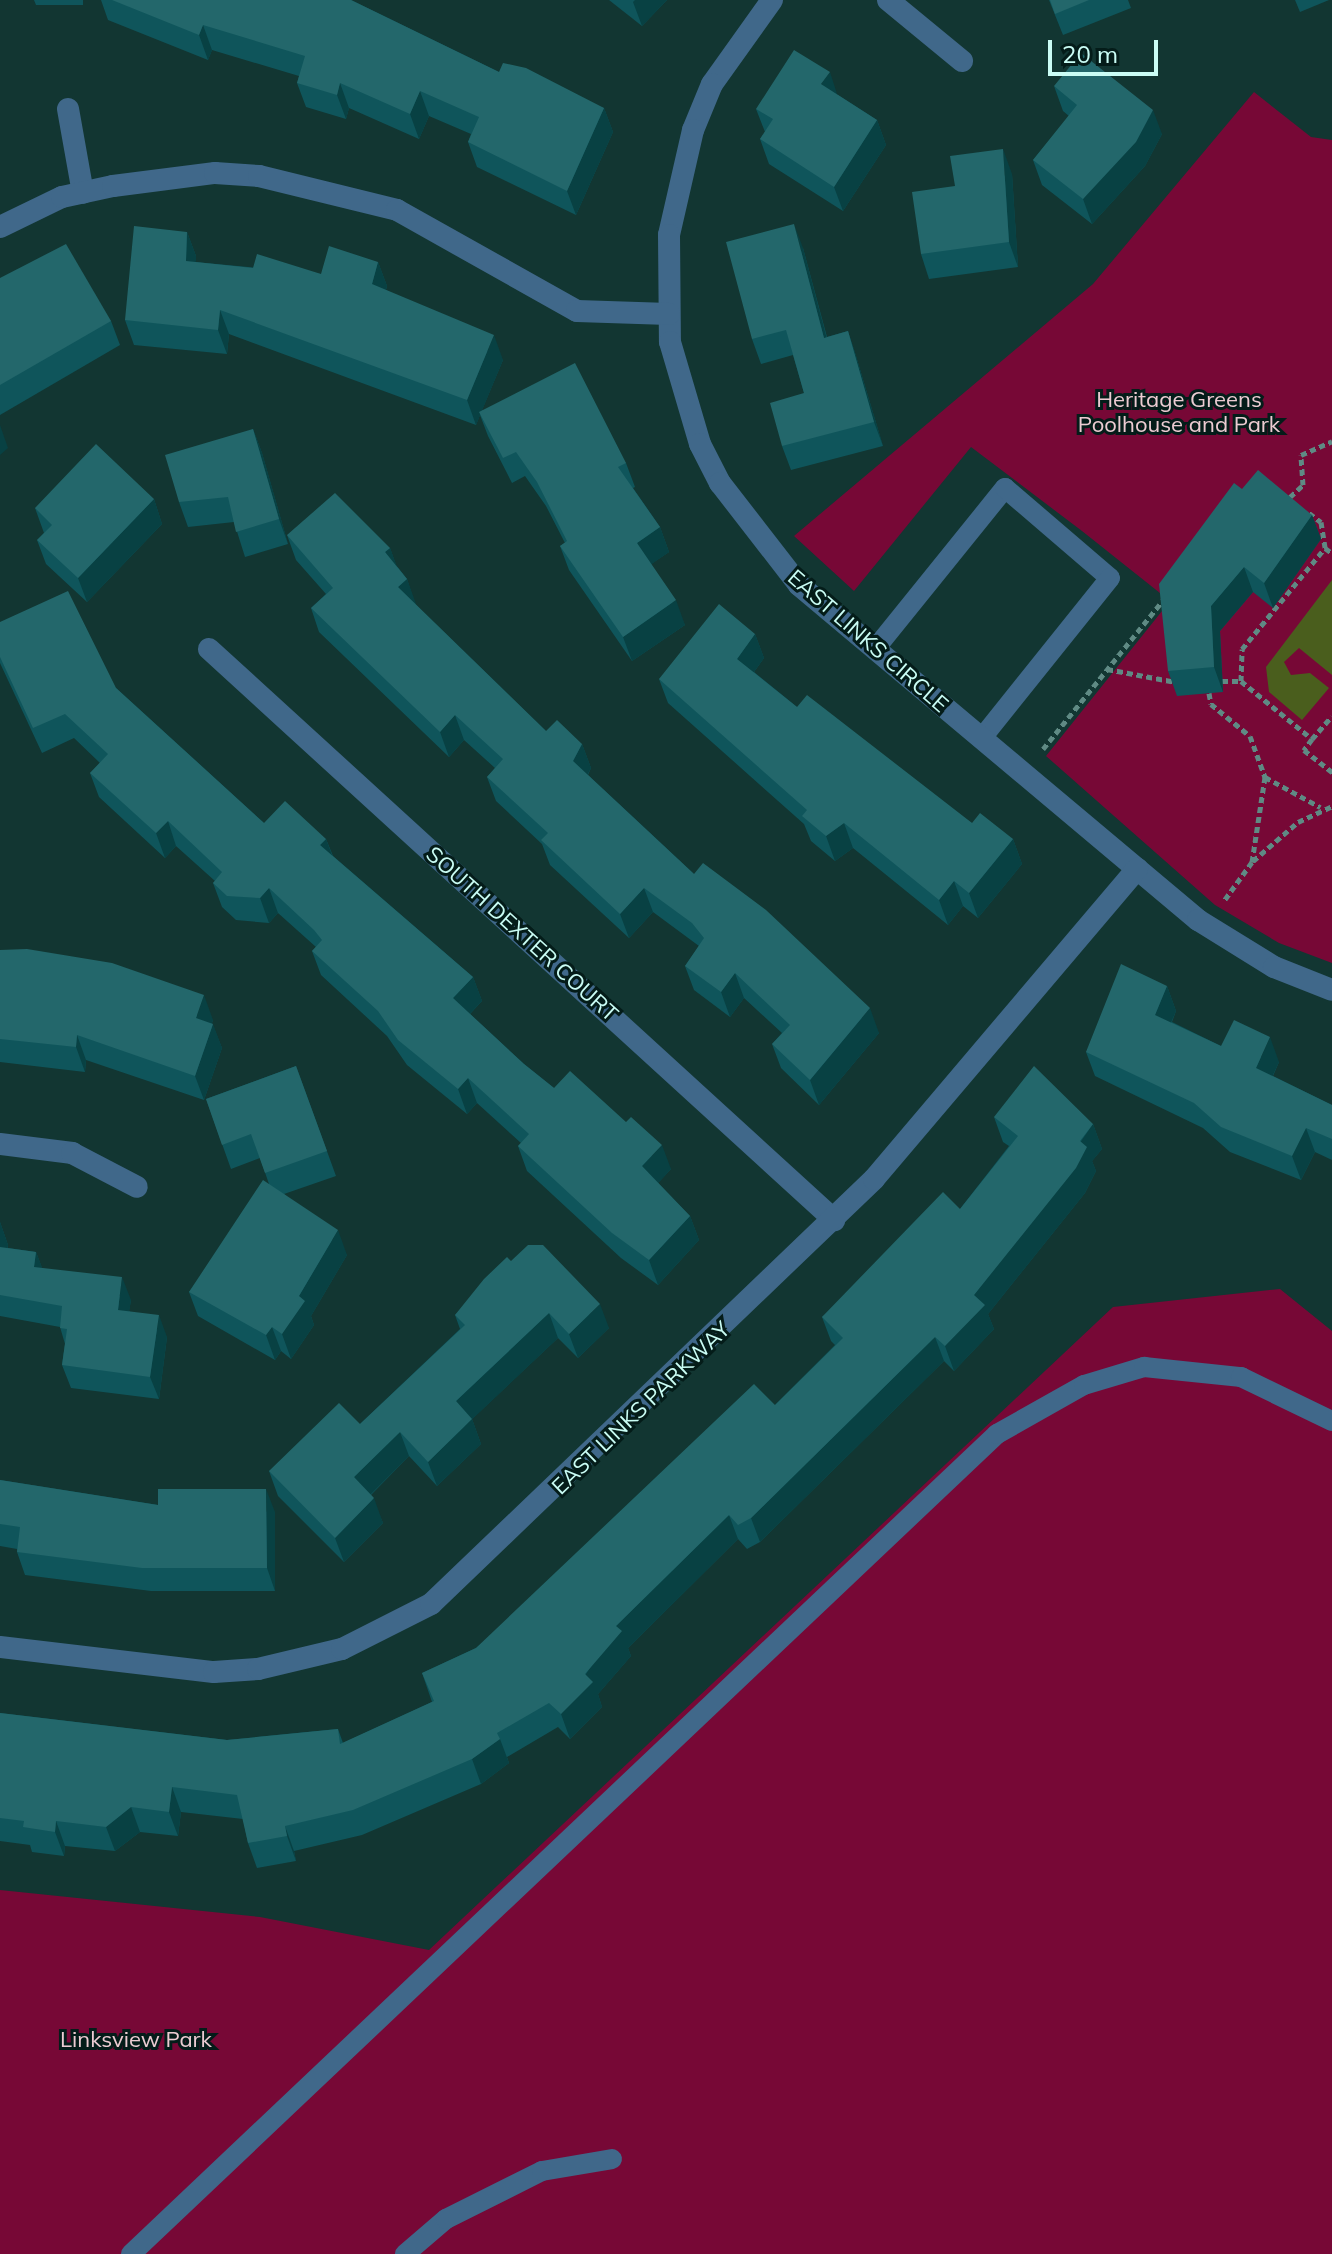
<!DOCTYPE html>
<html>
<head>
<meta charset="utf-8">
<style>
  body { margin:0 }
  #map { position:relative; width:1332px; height:2254px; overflow:hidden; background:#123632; font-family:Mulish,sans-serif }
  div>[style] { position:absolute }
  .green>* { inset:0; background:#770836 }
  .water>* { inset:0; background:#4a5e1d }
  .path>* { height:5px; margin-top:-2.5px; transform-origin:0; background:repeating-linear-gradient(90deg,#5f8a84 0 6px,transparent 0 10px) }
  .service>* { height:20px; margin:-10px; padding:0 10px; transform-origin:10px; border-radius:10px; background:#40688a }
  .minor>* { height:22px; margin:-11px; padding:0 11px; transform-origin:11px; border-radius:11px; background:#40688a }
  .wall>* { inset:0; background:#0f555b }
  .shaded-wall>* { inset:0; background:#084143 }
  .building>* { inset:0; background:#23676b }
  span { translate:-50% -50%; white-space:nowrap; text-align:center; line-height:1.15; -webkit-text-stroke:6px #041c19; paint-order:stroke }
  .park-label { font-size:22px; color:#eccbd2 }
  .street-label { font-size:22px; color:#cafdf5 }
  .scale { position:absolute; left:1048px; top:40px; width:110px; height:36px; box-sizing:border-box; border:4px solid #cafdf5; border-top:0; padding-left:10px; font-size:24px; line-height:28px; white-space:nowrap; color:#cafdf5; -webkit-text-stroke:6px #041c19; paint-order:stroke }
</style>
</head>
<body>
<div id="map">
  <div class="green">
    <i style="clip-path:polygon(1254px 92px,1311px 137px,1332px 140px,1332px 963px,1279px 943px,1215px 905px,1046px 756px,1170px 601px,1082px 531px,971px 447px,854px 591px,794px 536px,1093px 284px)"></i>
    <i style="clip-path:polygon(1280px 1289px,1332px 1331px,1332px 2254px,0 2254px,0 1890px,260px 1917px,429px 1950px,1113px 1307px)"></i>
  </div>
  <div class="water">
    <i style="clip-path:polygon(1332px 580px,1332px 675px,1299px 648px,1284px 662px,1291px 675px,1310px 673px,1329px 688px,1302px 720px,1269px 692px,1266px 667px)"></i>
  </div>
  <div class="path">
    <i style="left:1290px;top:497px;width:18px;rotate:-43deg"></i>
    <i style="left:1303px;top:485px;width:30px;rotate:-94deg"></i>
    <i style="left:1301px;top:455px;width:34px;rotate:-24deg"></i>
    <i style="left:1309px;top:513px;width:15px;rotate:37deg"></i>
    <i style="left:1321px;top:522px;width:26px;rotate:81deg"></i>
    <i style="left:1107px;top:669px;width:70px;rotate:10.7deg"></i>
    <i style="left:1222px;top:681px;width:19px"></i>
    <i style="left:1241px;top:681px;width:92px;rotate:39.2deg"></i>
    <i style="left:1312px;top:739px;width:14px;rotate:126deg"></i>
    <i style="left:1304px;top:750px;width:36px;rotate:38deg"></i>
    <i style="left:1241px;top:681px;width:32px;rotate:-88deg"></i>
    <i style="left:1242px;top:649px;width:131px;rotate:-50.6deg"></i>
    <i style="left:1325px;top:548px;width:9px;rotate:36deg"></i>
    <i style="left:1209px;top:693px;width:11px;rotate:80deg"></i>
    <i style="left:1211px;top:704px;width:50px;rotate:39.4deg"></i>
    <i style="left:1250px;top:736px;width:44px;rotate:69.9deg"></i>
    <i style="left:1265px;top:777px;width:86px;rotate:98.7deg"></i>
    <i style="left:1252px;top:862px;width:49px;rotate:125.9deg"></i>
    <i style="left:1312px;top:739px;width:30px;rotate:-49deg"></i>
    <i style="left:1043px;top:749px;width:194px;rotate:-51.1deg"></i>
    <i style="left:1265px;top:777px;width:63px;rotate:28.6deg"></i>
    <i style="left:1253px;top:861px;width:60px;rotate:-40.9deg"></i>
    <i style="left:1298px;top:822px;width:38px;rotate:-25deg"></i>
  </div>
  <div class="service">
    <i style="left:875px;top:649px;width:207px;rotate:-51.1deg"></i>
    <i style="left:1005px;top:488px;width:138px;rotate:40.6deg"></i>
    <i style="left:1110px;top:578px;width:205px;rotate:128.7deg"></i>
    <i style="left:131px;top:2254px;width:1193px;rotate:-43.44deg"></i>
    <i style="left:997px;top:1434px;width:100px;rotate:-29.4deg"></i>
    <i style="left:1084px;top:1385px;width:63px;rotate:-16.7deg"></i>
    <i style="left:1144px;top:1367px;width:98px;rotate:5.9deg"></i>
    <i style="left:1241px;top:1377px;width:101px;rotate:25.8deg"></i>
    <i style="left:405px;top:2254px;width:54px;rotate:-40.5deg"></i>
    <i style="left:446px;top:2219px;width:107px;rotate:-26.6deg"></i>
    <i style="left:542px;top:2171px;width:71px;rotate:-9.7deg"></i>
  </div>
  <div class="minor">
    <i style="left:772px;top:0;width:103px;rotate:125.5deg"></i>
    <i style="left:712px;top:84px;width:50px;rotate:112.4deg"></i>
    <i style="left:693px;top:130px;width:108px;rotate:102.9deg"></i>
    <i style="left:669px;top:235px;width:107px;rotate:89.5deg"></i>
    <i style="left:670px;top:342px;width:106px;rotate:73.6deg"></i>
    <i style="left:700px;top:444px;width:44px;rotate:62.9deg"></i>
    <i style="left:720px;top:483px;width:129px;rotate:52.2deg"></i>
    <i style="left:799px;top:585px;width:521px;rotate:40.02deg"></i>
    <i style="left:1198px;top:920px;width:89px;rotate:31.7deg"></i>
    <i style="left:1274px;top:967px;width:62px;rotate:21.6deg"></i>
    <i style="left:888px;top:0;width:96px;rotate:39.5deg"></i>
    <i style="left:68px;top:109px;width:85px;rotate:79.9deg"></i>
    <i style="left:0;top:227px;width:69px;rotate:-25.8deg"></i>
    <i style="left:62px;top:197px;width:52px;rotate:-12.2deg"></i>
    <i style="left:113px;top:186px;width:103px;rotate:-7.3deg"></i>
    <i style="left:215px;top:173px;width:44px;rotate:3.9deg"></i>
    <i style="left:259px;top:176px;width:142px;rotate:13.8deg"></i>
    <i style="left:397px;top:210px;width:206px;rotate:29.3deg"></i>
    <i style="left:577px;top:311px;width:92px;rotate:1.9deg"></i>
    <i style="left:209px;top:649px;width:847px;rotate:42.41deg"></i>
    <i style="left:0;top:1144px;width:73px;rotate:7.1deg"></i>
    <i style="left:72px;top:1153px;width:73px;rotate:27.6deg"></i>
    <i style="left:0;top:1647px;width:215px;rotate:6.7deg"></i>
    <i style="left:214px;top:1672px;width:44px;rotate:-3.9deg"></i>
    <i style="left:258px;top:1669px;width:86px;rotate:-13.4deg"></i>
    <i style="left:342px;top:1649px;width:100px;rotate:-26.8deg"></i>
    <i style="left:431px;top:1604px;width:614px;rotate:-43.81deg"></i>
    <i style="left:874px;top:1179px;width:407px;rotate:-49.7deg"></i>
  </div>
  <div class="wall">
    <i style="clip-path:polygon(34px 0,83px 0,83px 5px,36px 5px)"></i>
    <i style="clip-path:polygon(101px 0,351px 0,499px 72px,604px 108px,613px 132px,576px 215px,477px 167px,468px 142px,471px 134px,429px 116px,419px 139px,349px 108px,346px 119px,306px 107px,297px 83px,299px 76px,212px 50px,208px 60px,108px 20px)"></i>
    <i style="clip-path:polygon(609px 0,667px 0,642px 26px)"></i>
    <i style="clip-path:polygon(1049px 0,1128px 0,1131px 8px,1063px 35px)"></i>
    <i style="clip-path:polygon(1295px 0,1329px 0,1300px 12px)"></i>
    <i style="clip-path:polygon(1054px 86px,1162px 134px,1145px 166px,1092px 224px,1042px 185px,1033px 160px,1069px 116px,1063px 111px)"></i>
    <i style="clip-path:polygon(838px 95px,877px 120px,886px 145px,843px 211px,769px 164px,760px 139px,765px 132px,756px 109px)"></i>
    <i style="clip-path:polygon(1012px 174px,1018px 267px,929px 279px,921px 254px,955px 186px)"></i>
    <i style="clip-path:polygon(187px 232px,196px 256px,195px 262px,321px 274px,378px 262px,387px 286px,386px 290px,503px 360px,482px 410px,626px 463px,635px 487px,633px 488px,660px 527px,669px 552px,651px 564px,685px 625px,632px 661px,569px 570px,560px 546px,565px 543px,546px 506px,525px 476px,512px 483px,488px 436px,480px 415px,476px 425px,229px 334px,227px 354px,134px 345px,125px 320px)"></i>
    <i style="clip-path:polygon(803px 248px,827px 337px,848px 331px,856px 356px,883px 446px,791px 470px,782px 446px,804px 393px,793px 355px,761px 364px,752px 339px)"></i>
    <i style="clip-path:polygon(0 278px,111px 321px,120px 345px,0 415px)"></i>
    <i style="clip-path:polygon(253px 429px,262px 453px,288px 544px,245px 557px,234px 522px,188px 527px,179px 502px)"></i>
    <i style="clip-path:polygon(1242px 489px,1312px 515px,1321px 539px,1273px 608px,1253px 592px,1220px 631px,1223px 692px,1177px 696px,1168px 671px)"></i>
    <i style="clip-path:polygon(154px 499px,162px 524px,87px 602px,46px 564px,37px 540px,44px 533px,35px 508px)"></i>
    <i style="clip-path:polygon(287px 535px,390px 548px,396px 565px,407px 579px,415px 604px,546px 731px,582px 744px,591px 768px,588px 775px,694px 874px,879px 1033px,819px 1105px,781px 1068px,772px 1044px,782px 1033px,744px 998px,730px 1017px,694px 990px,685px 966px,699px 946px,653px 912px,629px 938px,550px 865px,542px 844px,496px 801px,487px 777px,495px 768px,464px 740px,449px 757px,319px 632px,311px 608px,326px 594px,296px 560px)"></i>
    <i style="clip-path:polygon(0 622px,116px 688px,264px 823px,326px 839px,333px 856px,473px 977px,482px 1001px,470px 1014px,524px 1064px,554px 1088px,671px 1169px,658px 1183px,690px 1216px,699px 1240px,658px 1285px,621px 1258px,527px 1171px,518px 1146px,521px 1143px,477px 1103px,467px 1114px,407px 1065px,387px 1036px,321px 975px,312px 951px,316px 947px,278px 913px,269px 923px,236px 920px,222px 907px,213px 883px,215px 881px,176px 846px,165px 858px,99px 797px,90px 773px,100px 763px,74px 738px,42px 753px,0 663px)"></i>
    <i style="clip-path:polygon(755px 634px,764px 658px,754px 672px,797px 707px,972px 823px,1013px 839px,1022px 864px,978px 918px,963px 906px,948px 925px,853px 848px,835px 861px,811px 841px,804px 824px,668px 703px,659px 679px)"></i>
    <i style="clip-path:polygon(0 950px,213px 1020px,212px 1023px,222px 1048px,204px 1100px,86px 1060px,85px 1072px,0 1062px)"></i>
    <i style="clip-path:polygon(1167px 986px,1176px 1011px,1172px 1022px,1221px 1046px,1279px 1062px,1273px 1076px,1332px 1105px,1332px 1160px,1315px 1152px,1301px 1180px,1230px 1152px,1203px 1128px,1095px 1076px,1086px 1052px)"></i>
    <i style="clip-path:polygon(296px 1066px,336px 1176px,284px 1194px,347px 1255px,311px 1316px,314px 1325px,291px 1359px,281px 1351px,275px 1360px,198px 1316px,189px 1292px,269px 1184px,260px 1158px,231px 1169px,206px 1099px)"></i>
    <i style="clip-path:polygon(994px 1117px,1093px 1124px,1102px 1149px,1092px 1161px,1096px 1171px,1085px 1193px,988px 1314px,994px 1329px,954px 1371px,944px 1361px,760px 1542px,747px 1549px,738px 1539px,628px 1648px,631px 1656px,598px 1694px,602px 1707px,570px 1739px,558px 1727px,507px 1757px,509px 1763px,481px 1784px,362px 1835px,294px 1851px,296px 1861px,257px 1868px,248px 1843px,243px 1819px,181px 1812px,178px 1836px,140px 1832px,115px 1851px,65px 1846px,64px 1856px,32px 1852px,30px 1845px,0 1841px,0 1713px,227px 1740px,338px 1729px,343px 1743px,432px 1702px,422px 1673px,476px 1648px,775px 1405px,835px 1345px,831px 1341px,822px 1317px,960px 1209px,1009px 1146px,1003px 1142px)"></i>
    <i style="clip-path:polygon(0 1222px,8px 1245px,8px 1248px,36px 1252px,42px 1268px,131px 1300px,129px 1311px,167px 1337px,159px 1399px,71px 1388px,62px 1365px,65px 1344px,60px 1327px,0 1316px)"></i>
    <i style="clip-path:polygon(511px 1261px,609px 1328px,578px 1358px,558px 1338px,472px 1419px,481px 1444px,437px 1486px,409px 1456px,371px 1495px,383px 1523px,344px 1562px,278px 1496px,269px 1471px,360px 1424px,460px 1329px,455px 1315px)"></i>
    <i style="clip-path:polygon(0 1480px,158px 1505px,275px 1512px,275px 1591px,151px 1591px,25px 1575px,17px 1552px,17px 1549px,0 1546px)"></i>
  </div>
  <div class="shaded-wall">
    <i style="clip-path:polygon(635px 0,667px 0,642px 26px,633px 2px)"></i>
    <i style="clip-path:polygon(203px 25px,212px 50px,208px 60px,199px 35px)"></i>
    <i style="clip-path:polygon(830px 72px,838px 97px,821px 84px)"></i>
    <i style="clip-path:polygon(340px 83px,349px 108px,346px 119px,337px 95px)"></i>
    <i style="clip-path:polygon(420px 91px,429px 116px,419px 139px,410px 114px)"></i>
    <i style="clip-path:polygon(604px 108px,613px 132px,576px 215px,567px 191px)"></i>
    <i style="clip-path:polygon(1153px 110px,1162px 134px,1145px 166px,1092px 224px,1083px 199px)"></i>
    <i style="clip-path:polygon(877px 120px,886px 145px,843px 211px,834px 187px)"></i>
    <i style="clip-path:polygon(1003px 149px,1012px 174px,1018px 267px,1009px 242px)"></i>
    <i style="clip-path:polygon(794px 224px,803px 248px,833px 362px,824px 338px)"></i>
    <i style="clip-path:polygon(187px 232px,196px 256px,195px 285px,186px 261px)"></i>
    <i style="clip-path:polygon(378px 262px,387px 286px,381px 308px,372px 284px)"></i>
    <i style="clip-path:polygon(220px 310px,229px 334px,227px 354px,218px 330px)"></i>
    <i style="clip-path:polygon(848px 331px,856px 356px,883px 446px,874px 422px)"></i>
    <i style="clip-path:polygon(494px 335px,503px 360px,476px 425px,467px 400px)"></i>
    <i style="clip-path:polygon(0 425px,8px 448px,0 455px)"></i>
    <i style="clip-path:polygon(253px 429px,262px 453px,288px 544px,279px 519px)"></i>
    <i style="clip-path:polygon(154px 499px,162px 524px,87px 602px,78px 578px)"></i>
    <i style="clip-path:polygon(1312px 515px,1321px 539px,1273px 608px,1264px 583px)"></i>
    <i style="clip-path:polygon(660px 527px,669px 552px,646px 568px,637px 543px)"></i>
    <i style="clip-path:polygon(390px 548px,399px 572px,385px 552px)"></i>
    <i style="clip-path:polygon(1244px 567px,1253px 592px,1220px 631px,1223px 692px,1214px 667px,1211px 606px)"></i>
    <i style="clip-path:polygon(407px 579px,416px 604px,407px 612px,398px 587px)"></i>
    <i style="clip-path:polygon(676px 600px,685px 625px,632px 661px,623px 637px)"></i>
    <i style="clip-path:polygon(755px 634px,764px 658px,746px 683px,737px 659px)"></i>
    <i style="clip-path:polygon(455px 715px,464px 740px,449px 757px,440px 732px)"></i>
    <i style="clip-path:polygon(582px 744px,591px 768px,582px 785px,573px 761px)"></i>
    <i style="clip-path:polygon(168px 821px,176px 846px,165px 858px,156px 833px)"></i>
    <i style="clip-path:polygon(844px 823px,853px 848px,835px 861px,826px 836px)"></i>
    <i style="clip-path:polygon(326px 839px,335px 863px,320px 845px)"></i>
    <i style="clip-path:polygon(1013px 839px,1022px 864px,978px 918px,969px 893px)"></i>
    <i style="clip-path:polygon(954px 881px,963px 906px,948px 925px,939px 900px)"></i>
    <i style="clip-path:polygon(269px 888px,278px 913px,269px 923px,260px 898px)"></i>
    <i style="clip-path:polygon(644px 888px,653px 912px,629px 938px,620px 914px)"></i>
    <i style="clip-path:polygon(735px 973px,744px 998px,730px 1017px,721px 992px)"></i>
    <i style="clip-path:polygon(473px 977px,482px 1001px,462px 1022px,453px 998px)"></i>
    <i style="clip-path:polygon(1167px 986px,1176px 1011px,1164px 1039px,1155px 1015px)"></i>
    <i style="clip-path:polygon(204px 995px,213px 1020px,205px 1042px,196px 1018px)"></i>
    <i style="clip-path:polygon(870px 1008px,879px 1033px,819px 1105px,810px 1080px)"></i>
    <i style="clip-path:polygon(213px 1024px,222px 1048px,204px 1100px,195px 1076px)"></i>
    <i style="clip-path:polygon(77px 1035px,86px 1060px,85px 1072px,76px 1047px)"></i>
    <i style="clip-path:polygon(1270px 1037px,1279px 1062px,1265px 1092px,1256px 1068px)"></i>
    <i style="clip-path:polygon(468px 1078px,477px 1103px,467px 1114px,458px 1089px)"></i>
    <i style="clip-path:polygon(1093px 1124px,1102px 1149px,1092px 1161px,1096px 1171px,1085px 1193px,988px 1314px,994px 1329px,954px 1371px,945px 1346px,974px 1295px)"></i>
    <i style="clip-path:polygon(1306px 1128px,1315px 1152px,1301px 1180px,1292px 1156px)"></i>
    <i style="clip-path:polygon(662px 1145px,671px 1169px,651px 1191px,642px 1166px)"></i>
    <i style="clip-path:polygon(690px 1216px,699px 1240px,658px 1285px,649px 1260px)"></i>
    <i style="clip-path:polygon(0 1222px,8px 1245px,5px 1269px,0 1255px)"></i>
    <i style="clip-path:polygon(338px 1230px,347px 1255px,311px 1316px,314px 1325px,291px 1359px,282px 1334px,299px 1296px)"></i>
    <i style="clip-path:polygon(36px 1252px,45px 1275px,34px 1267px)"></i>
    <i style="clip-path:polygon(122px 1277px,131px 1300px,126px 1333px,118px 1310px)"></i>
    <i style="clip-path:polygon(600px 1304px,609px 1328px,578px 1358px,569px 1334px)"></i>
    <i style="clip-path:polygon(549px 1313px,558px 1338px,465px 1426px,456px 1401px)"></i>
    <i style="clip-path:polygon(159px 1315px,167px 1337px,159px 1399px,150px 1377px)"></i>
    <i style="clip-path:polygon(272px 1327px,281px 1351px,275px 1360px,266px 1335px)"></i>
    <i style="clip-path:polygon(935px 1337px,944px 1361px,760px 1542px,751px 1518px)"></i>
    <i style="clip-path:polygon(472px 1419px,481px 1444px,437px 1486px,428px 1462px)"></i>
    <i style="clip-path:polygon(400px 1432px,409px 1456px,363px 1502px,354px 1477px)"></i>
    <i style="clip-path:polygon(266px 1489px,275px 1512px,275px 1591px,267px 1568px)"></i>
    <i style="clip-path:polygon(374px 1498px,383px 1523px,344px 1562px,335px 1538px)"></i>
    <i style="clip-path:polygon(729px 1515px,738px 1539px,628px 1648px,631px 1656px,598px 1694px,602px 1707px,570px 1739px,561px 1714px,616px 1626px)"></i>
    <i style="clip-path:polygon(500px 1739px,509px 1763px,481px 1784px,472px 1759px)"></i>
    <i style="clip-path:polygon(172px 1787px,181px 1812px,178px 1836px,169px 1812px)"></i>
    <i style="clip-path:polygon(131px 1807px,140px 1832px,115px 1851px,106px 1827px)"></i>
    <i style="clip-path:polygon(56px 1821px,65px 1846px,64px 1856px,55px 1832px)"></i>
    <i style="clip-path:polygon(285px 1826px,294px 1851px,296px 1861px,287px 1836px)"></i>
  </div>
  <div class="building">
    <i style="clip-path:polygon(112px 0,351px 0,499px 72px,503px 63px,526px 68px,604px 108px,567px 191px,468px 142px,479px 117px,420px 91px,410px 114px,340px 83px,337px 95px,297px 83px,305px 56px,203px 25px,199px 35px)"></i>
    <i style="clip-path:polygon(1050px 0,1089px 0,1055px 14px)"></i>
    <i style="clip-path:polygon(794px 50px,830px 72px,821px 84px,877px 120px,834px 187px,760px 139px,773px 119px,756px 109px)"></i>
    <i style="clip-path:polygon(1081px 53px,1153px 110px,1136px 142px,1083px 199px,1033px 160px,1077px 105px,1054px 86px)"></i>
    <i style="clip-path:polygon(1003px 149px,1009px 242px,921px 254px,912px 192px,955px 186px,950px 156px)"></i>
    <i style="clip-path:polygon(794px 224px,824px 338px,848px 331px,874px 422px,782px 446px,770px 403px,804px 393px,786px 330px,752px 339px,726px 242px)"></i>
    <i style="clip-path:polygon(134px 226px,187px 232px,186px 261px,253px 268px,257px 254px,321px 274px,329px 246px,378px 262px,372px 284px,494px 335px,467px 400px,220px 310px,218px 330px,125px 320px)"></i>
    <i style="clip-path:polygon(66px 244px,111px 321px,0 385px,0 278px)"></i>
    <i style="clip-path:polygon(575px 363px,626px 463px,618px 467px,660px 527px,637px 543px,676px 600px,623px 637px,560px 546px,567px 541px,537px 482px,516px 452px,503px 458px,479px 412px)"></i>
    <i style="clip-path:polygon(253px 429px,279px 519px,236px 532px,228px 497px,179px 502px,165px 455px)"></i>
    <i style="clip-path:polygon(96px 444px,154px 499px,78px 578px,37px 540px,52px 525px,35px 508px)"></i>
    <i style="clip-path:polygon(1258px 470px,1312px 515px,1264px 583px,1244px 567px,1211px 606px,1214px 667px,1168px 671px,1159px 584px,1234px 483px,1242px 489px)"></i>
    <i style="clip-path:polygon(335px 493px,390px 548px,385px 552px,407px 579px,398px 587px,546px 731px,557px 720px,582px 744px,573px 761px,694px 874px,703px 863px,766px 910px,870px 1008px,810px 1080px,772px 1044px,790px 1025px,735px 973px,721px 992px,685px 966px,704px 938px,692px 923px,644px 888px,620px 914px,541px 840px,548px 833px,487px 777px,503px 759px,455px 715px,440px 732px,311px 608px,333px 588px,287px 535px)"></i>
    <i style="clip-path:polygon(68px 591px,116px 688px,264px 823px,285px 801px,326px 839px,320px 845px,473px 977px,453px 998px,524px 1064px,554px 1088px,570px 1071px,626px 1122px,631px 1117px,662px 1145px,642px 1166px,690px 1216px,649px 1260px,612px 1233px,518px 1146px,529px 1134px,468px 1078px,458px 1089px,398px 1040px,378px 1011px,312px 951px,322px 940px,314px 930px,269px 888px,260px 898px,227px 896px,213px 883px,222px 872px,168px 821px,156px 833px,90px 773px,108px 754px,65px 714px,33px 728px,0 657px,0 622px)"></i>
    <i style="clip-path:polygon(719px 604px,755px 634px,737px 659px,797px 707px,807px 695px,972px 823px,980px 813px,1013px 839px,969px 893px,954px 881px,939px 900px,844px 823px,826px 836px,802px 816px,807px 810px,659px 679px)"></i>
    <i style="clip-path:polygon(27px 949px,112px 963px,204px 995px,196px 1018px,213px 1024px,195px 1076px,77px 1035px,76px 1047px,0 1039px,0 950px)"></i>
    <i style="clip-path:polygon(1121px 964px,1167px 986px,1155px 1015px,1221px 1046px,1234px 1020px,1270px 1037px,1256px 1068px,1332px 1105px,1332px 1139px,1306px 1128px,1292px 1156px,1221px 1127px,1194px 1103px,1086px 1052px)"></i>
    <i style="clip-path:polygon(296px 1066px,327px 1151px,265px 1173px,251px 1134px,222px 1145px,206px 1099px)"></i>
    <i style="clip-path:polygon(1034px 1066px,1093px 1124px,1080px 1141px,1087px 1147px,1076px 1168px,974px 1295px,985px 1305px,945px 1346px,935px 1337px,751px 1518px,738px 1525px,729px 1515px,616px 1626px,622px 1631px,585px 1674px,593px 1682px,561px 1714px,549px 1703px,497px 1733px,500px 1739px,472px 1759px,353px 1810px,285px 1826px,287px 1836px,248px 1843px,237px 1795px,172px 1787px,169px 1812px,131px 1807px,106px 1827px,56px 1821px,55px 1832px,23px 1827px,24px 1821px,0 1818px,0 1713px,227px 1740px,338px 1729px,340px 1744px,434px 1701px,422px 1673px,476px 1648px,754px 1384px,775px 1405px,843px 1338px,822px 1317px,943px 1192px,960px 1209px,1018px 1136px,994px 1117px)"></i>
    <i style="clip-path:polygon(263px 1180px,338px 1230px,299px 1296px,305px 1301px,282px 1334px,272px 1327px,266px 1335px,189px 1292px)"></i>
    <i style="clip-path:polygon(528px 1245px,543px 1245px,600px 1304px,569px 1334px,549px 1313px,456px 1401px,472px 1419px,428px 1462px,400px 1432px,354px 1477px,374px 1498px,335px 1538px,269px 1471px,339px 1403px,360px 1424px,465px 1325px,455px 1315px,484px 1279px,507px 1257px,511px 1261px)"></i>
    <i style="clip-path:polygon(0 1247px,36px 1252px,34px 1267px,122px 1277px,118px 1310px,159px 1315px,150px 1377px,62px 1365px,67px 1329px,60px 1328px,62px 1306px,0 1295px)"></i>
    <i style="clip-path:polygon(0 1480px,158px 1505px,158px 1489px,266px 1489px,267px 1568px,142px 1568px,17px 1552px,20px 1527px,0 1524px)"></i>
  </div>
  <div class="park-label">
    <span style="left:1179px;top:412px">Heritage Greens<br>Poolhouse and Park</span>
    <span style="left:136px;top:2040px">Linksview Park</span>
  </div>
  <div class="street-label">
    <span style="left:868px;top:641px;rotate:41deg">EAST LINKS CIRCLE</span>
    <span style="left:522px;top:934px;rotate:42deg">SOUTH DEXTER COURT</span>
    <span style="left:641px;top:1408px;rotate:-44deg">EAST LINKS PARKWAY</span>
  </div>
  <div class="scale">20 m</div>
</div>
</body>
</html>
